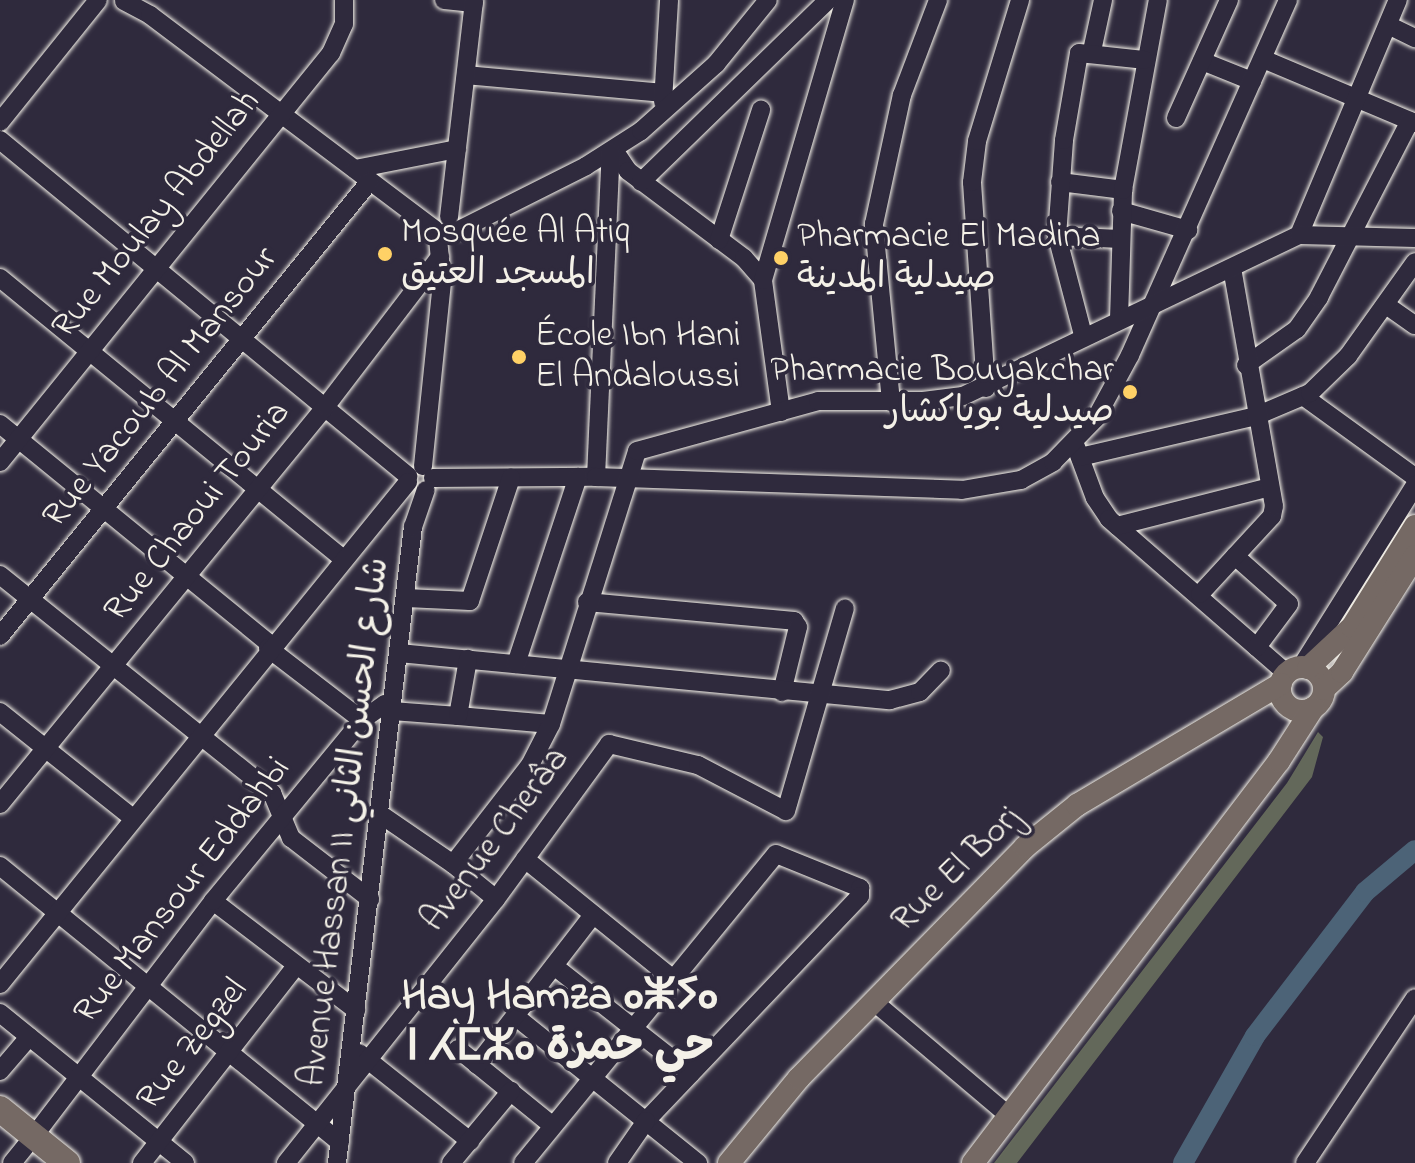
<!DOCTYPE html>
<html>
<head>
<meta charset="utf-8">
<style>
  body { margin:0 }
  #map { position:relative; width:1415px; height:1163px; overflow:hidden; background:#2f2a3d; font-family:"Indie Flower","Playpen Sans Arabic","Noto Sans Tifinagh",sans-serif }
  div>[style] { position:absolute }
  .green>* { inset:0; background:#63685a }
  .river>* { height:20px; margin:-10px; padding:0 10px; transform-origin:10px; border-radius:10px; background:#4c6377 }
  .roads { filter:drop-shadow(0 0 2px #f4f1e8) drop-shadow(0 0 2px #f4f1e8) }
  .minor>* { height:18px; margin:-9px; padding:0 9px; transform-origin:9px; border-radius:9px; background:#2f2a3d }
  .major>* { height:22px; margin:-11px; padding:0 11px; transform-origin:11px; border-radius:11px; background:#756964 }
  .major>.ring { margin:-11px; padding:0; box-sizing:content-box; background:none; border:22px solid #756964; border-radius:50% }
  .highway>* { height:26px; margin:-13px; padding:0 13px; transform-origin:13px; border-radius:13px; background:#756964 }
  .dots>* { width:22px; height:22px; translate:-50% -50%; box-sizing:border-box; border:4px solid #2f2a3d; border-radius:50% }
  span { translate:-50% -50%; white-space:nowrap; text-align:center; line-height:1.15; -webkit-text-stroke:7px #2f2a3d; paint-order:stroke }
  .street-label { font-size:36px; color:#f4f1e8 }
  .poi-label { font-size:36px; color:#f4f1e8 }
  .left { translate:0 -50%; text-align:left }
  .right { translate:-100% -50%; text-align:right }
  .district-label { font-size:44px; color:#f4f1e8; font-weight:700 }
</style>
</head>
<body>
<div id="map">
  <div class="green">
    <i style="clip-path:polygon(1318px 732px,1323px 737px,1312px 777px,1017px 1163px,994px 1163px,1287px 783px)"></i>
  </div>
  <div class="river">
    <i style="left:1183px;top:1163px;width:146px;rotate:-60.4deg"></i>
    <i style="left:1255px;top:1036px;width:181px;rotate:-52.6deg"></i>
    <i style="left:1365px;top:892px;width:65px;rotate:-40deg"></i>
  </div>
  <div class="roads">
    <div class="minor">
      <i style="left:444px;top:0;width:30px;rotate:6deg"></i>
      <i style="left:124px;top:1px;width:30px;rotate:28deg"></i>
      <i style="left:150px;top:15px;width:356px;rotate:37deg"></i>
      <i style="left:1388px;top:25px;width:30px;rotate:26deg"></i>
      <i style="left:1092px;top:51px;width:52px;rotate:-77.8deg"></i>
      <i style="left:1263px;top:59px;width:165px;rotate:22.8deg"></i>
      <i style="left:1202px;top:61px;width:54px;rotate:21.8deg"></i>
      <i style="left:466px;top:75px;width:198px;rotate:5.2deg"></i>
      <i style="left:663px;top:102px;width:102px;rotate:-86.6deg"></i>
      <i style="left:1176px;top:118px;width:129px;rotate:-65.8deg"></i>
      <i style="left:0;top:122px;width:156px;rotate:-51.2deg"></i>
      <i style="left:0;top:140px;width:529px;rotate:39.47deg"></i>
      <i style="left:614px;top:150px;width:25px;rotate:56deg"></i>
      <i style="left:628px;top:171px;width:145px;rotate:36.9deg"></i>
      <i style="left:744px;top:258px;width:29px;rotate:49deg"></i>
      <i style="left:355px;top:169px;width:104px;rotate:-11.1deg"></i>
      <i style="left:641px;top:182px;width:261px;rotate:-44.2deg"></i>
      <i style="left:1060px;top:182px;width:64px;rotate:7.2deg"></i>
      <i style="left:1121px;top:211px;width:70px;rotate:15.8deg"></i>
      <i style="left:449px;top:217px;width:218px;rotate:-83.4deg"></i>
      <i style="left:459px;top:230px;width:142px;rotate:-26.7deg"></i>
      <i style="left:586px;top:166px;width:65px;rotate:-32.5deg"></i>
      <i style="left:641px;top:131px;width:101px;rotate:-41.8deg"></i>
      <i style="left:716px;top:64px;width:82px;rotate:-50.9deg"></i>
      <i style="left:1299px;top:235px;width:255px;rotate:-67.2deg"></i>
      <i style="left:1057px;top:236px;width:63px;rotate:2.7deg"></i>
      <i style="left:719px;top:240px;width:137px;rotate:-72.1deg"></i>
      <i style="left:0;top:278px;width:443px;rotate:39.3deg"></i>
      <i style="left:1386px;top:305px;width:35px;rotate:35deg"></i>
      <i style="left:1119px;top:319px;width:129px;rotate:-88.2deg"></i>
      <i style="left:1123px;top:190px;width:193px;rotate:-79.6deg"></i>
      <i style="left:1083px;top:335px;width:102px;rotate:-104.7deg"></i>
      <i style="left:1057px;top:236px;width:96px;rotate:-85.8deg"></i>
      <i style="left:1064px;top:140px;width:88px;rotate:-80.2deg"></i>
      <i style="left:1079px;top:53px;width:65px;rotate:6.1deg"></i>
      <i style="left:1246px;top:365px;width:62px;rotate:-35.2deg"></i>
      <i style="left:1297px;top:329px;width:39px;rotate:-55deg"></i>
      <i style="left:1319px;top:297px;width:198px;rotate:-62.7deg"></i>
      <i style="left:986px;top:388px;width:206px;rotate:-93.9deg"></i>
      <i style="left:972px;top:182px;width:41px;rotate:-83deg"></i>
      <i style="left:977px;top:141px;width:147px;rotate:-73deg"></i>
      <i style="left:1303px;top:396px;width:138px;rotate:35.9deg"></i>
      <i style="left:891px;top:402px;width:179px;rotate:-95.5deg"></i>
      <i style="left:874px;top:224px;width:132px;rotate:-77.8deg"></i>
      <i style="left:902px;top:95px;width:102px;rotate:-69.2deg"></i>
      <i style="left:781px;top:412px;width:133px;rotate:-97.8deg"></i>
      <i style="left:763px;top:280px;width:292px;rotate:-73.7deg"></i>
      <i style="left:0;top:424px;width:350px;rotate:39.2deg"></i>
      <i style="left:1076px;top:447px;width:54px;rotate:69.6deg"></i>
      <i style="left:1095px;top:498px;width:25px;rotate:56deg"></i>
      <i style="left:1109px;top:519px;width:236px;rotate:41deg"></i>
      <i style="left:1080px;top:457px;width:181px;rotate:-13.1deg"></i>
      <i style="left:1256px;top:416px;width:59px;rotate:-23.1deg"></i>
      <i style="left:1310px;top:393px;width:53px;rotate:-44.2deg"></i>
      <i style="left:1348px;top:356px;width:115px;rotate:-54.5deg"></i>
      <i style="left:0;top:462px;width:526px;rotate:-51.02deg"></i>
      <i style="left:331px;top:53px;width:32px;rotate:-66deg"></i>
      <i style="left:344px;top:24px;width:24px;rotate:-90deg"></i>
      <i style="left:423px;top:466px;width:185px;rotate:-84.1deg"></i>
      <i style="left:442px;top:282px;width:44px;rotate:-95.2deg"></i>
      <i style="left:596px;top:477px;width:325px;rotate:-87.4deg"></i>
      <i style="left:433px;top:478px;width:163px;rotate:-0.4deg"></i>
      <i style="left:596px;top:477px;width:366px;rotate:2deg"></i>
      <i style="left:962px;top:490px;width:60px;rotate:-9.6deg"></i>
      <i style="left:1021px;top:480px;width:37px;rotate:-29deg"></i>
      <i style="left:1053px;top:462px;width:62px;rotate:-45.7deg"></i>
      <i style="left:1096px;top:418px;width:72px;rotate:-61.6deg"></i>
      <i style="left:1130px;top:355px;width:389px;rotate:-66deg"></i>
      <i style="left:1117px;top:526px;width:158px;rotate:-14.3deg"></i>
      <i style="left:1235px;top:556px;width:72px;rotate:41.6deg"></i>
      <i style="left:1289px;top:604px;width:54px;rotate:126.7deg"></i>
      <i style="left:0;top:575px;width:349px;rotate:38.7deg"></i>
      <i style="left:272px;top:793px;width:49px;rotate:67.1deg"></i>
      <i style="left:291px;top:838px;width:100px;rotate:37.7deg"></i>
      <i style="left:1200px;top:594px;width:106px;rotate:-47.3deg"></i>
      <i style="left:1272px;top:516px;width:10px;rotate:-79deg"></i>
      <i style="left:1274px;top:506px;width:241px;rotate:-100deg"></i>
      <i style="left:406px;top:598px;width:64px;rotate:2.7deg"></i>
      <i style="left:470px;top:601px;width:130px;rotate:-71.6deg"></i>
      <i style="left:587px;top:602px;width:208px;rotate:5.2deg"></i>
      <i style="left:794px;top:621px;width:7px;rotate:56deg"></i>
      <i style="left:798px;top:627px;width:67px;rotate:103.8deg"></i>
      <i style="left:0;top:636px;width:586px;rotate:-50.88deg"></i>
      <i style="left:268px;top:648px;width:118px;rotate:37.5deg"></i>
      <i style="left:399px;top:653px;width:493px;rotate:5.5deg"></i>
      <i style="left:890px;top:700px;width:31px;rotate:-15deg"></i>
      <i style="left:920px;top:692px;width:30px;rotate:-46deg"></i>
      <i style="left:516px;top:664px;width:197px;rotate:-71.7deg"></i>
      <i style="left:1301px;top:667px;width:215px;rotate:-57.9deg"></i>
      <i style="left:0;top:712px;width:170px;rotate:38.6deg"></i>
      <i style="left:458px;top:716px;width:93px;rotate:4.9deg"></i>
      <i style="left:0;top:804px;width:514px;rotate:-50.68deg"></i>
      <i style="left:326px;top:406px;width:188px;rotate:-52.6deg"></i>
      <i style="left:380px;top:814px;width:88px;rotate:34.4deg"></i>
      <i style="left:453px;top:864px;width:125px;rotate:-52.1deg"></i>
      <i style="left:530px;top:765px;width:46px;rotate:-62.9deg"></i>
      <i style="left:551px;top:724px;width:286px;rotate:-72.5deg"></i>
      <i style="left:637px;top:451px;width:188px;rotate:-15.4deg"></i>
      <i style="left:818px;top:401px;width:105px"></i>
      <i style="left:923px;top:401px;width:40px;rotate:-7.1deg"></i>
      <i style="left:963px;top:396px;width:373px;rotate:-25.6deg"></i>
      <i style="left:1299px;top:235px;width:116px;rotate:1.5deg"></i>
      <i style="left:525px;top:859px;width:191px;rotate:39deg"></i>
      <i style="left:453px;top:864px;width:55px;rotate:39.1deg"></i>
      <i style="left:0;top:866px;width:438px;rotate:39.1deg"></i>
      <i style="left:213px;top:901px;width:180px;rotate:37.3deg"></i>
      <i style="left:554px;top:966px;width:174px;rotate:38.2deg"></i>
      <i style="left:0;top:984px;width:647px;rotate:-50.9deg"></i>
      <i style="left:873px;top:1001px;width:178px;rotate:40.2deg"></i>
      <i style="left:0;top:1013px;width:238px;rotate:39deg"></i>
      <i style="left:515px;top:1016px;width:235px;rotate:38.8deg"></i>
      <i style="left:458px;top:1049px;width:121px;rotate:39deg"></i>
      <i style="left:359px;top:1053px;width:142px;rotate:38.4deg"></i>
      <i style="left:477px;top:1065px;width:190px;rotate:-52.3deg"></i>
      <i style="left:0;top:1071px;width:45px;rotate:-49.5deg"></i>
      <i style="left:34px;top:1136px;width:295px;rotate:-52.7deg"></i>
      <i style="left:213px;top:901px;width:234px;rotate:-50.5deg"></i>
      <i style="left:362px;top:720px;width:28px;rotate:-35deg"></i>
      <i style="left:385px;top:704px;width:10px;rotate:45deg"></i>
      <i style="left:392px;top:711px;width:66px;rotate:4.3deg"></i>
      <i style="left:458px;top:716px;width:58px;rotate:-80deg"></i>
      <i style="left:12px;top:1163px;width:21px;rotate:-51deg"></i>
      <i style="left:142px;top:1163px;width:249px;rotate:-52deg"></i>
      <i style="left:286px;top:1163px;width:337px;rotate:-51.5deg"></i>
      <i style="left:496px;top:899px;width:192px;rotate:-53.9deg"></i>
      <i style="left:609px;top:744px;width:91px;rotate:13.3deg"></i>
      <i style="left:698px;top:765px;width:99px;rotate:27.6deg"></i>
      <i style="left:786px;top:811px;width:211px;rotate:-73.8deg"></i>
      <i style="left:337px;top:1163px;width:641px;rotate:-83.19deg"></i>
      <i style="left:413px;top:527px;width:39px;rotate:-71deg"></i>
      <i style="left:451px;top:1163px;width:94px;rotate:-50.2deg"></i>
      <i style="left:523px;top:1163px;width:399px;rotate:-50.7deg"></i>
      <i style="left:776px;top:854px;width:91px;rotate:22deg"></i>
      <i style="left:860px;top:888px;width:8px;rotate:90deg"></i>
      <i style="left:860px;top:896px;width:311px;rotate:133.6deg"></i>
      <i style="left:646px;top:1121px;width:51px;rotate:124.6deg"></i>
      <i style="left:1305px;top:1163px;width:198px;rotate:-56.3deg"></i>
    </div>
    <div class="major">
      <i class="ring" style="left:1280px;top:667px;width:22px;height:22px"></i>
      <i style="left:1308px;top:668px;width:60px;rotate:-43deg"></i>
      <i style="left:1352px;top:627px;width:119px;rotate:-58deg"></i>
      <i style="left:1324px;top:689px;width:25px;rotate:-43deg"></i>
      <i style="left:1342px;top:672px;width:137px;rotate:-57.8deg"></i>
      <i style="left:729px;top:1163px;width:110px;rotate:-50.5deg"></i>
      <i style="left:799px;top:1078px;width:323px;rotate:-45.6deg"></i>
      <i style="left:1025px;top:847px;width:67px;rotate:-38.9deg"></i>
      <i style="left:1077px;top:805px;width:237px;rotate:-30.7deg"></i>
      <i style="left:973px;top:1163px;width:505px;rotate:-52.72deg"></i>
      <i style="left:1279px;top:761px;width:63px;rotate:-57.3deg"></i>
    </div>
    <div class="highway">
      <i style="left:0;top:1109px;width:86px;rotate:38.9deg"></i>
    </div>
  </div>
  <div class="dots">
    <i style="left:385px;top:254px;background:#ffd166"></i>
    <i style="left:781px;top:258px;background:#ffd166"></i>
    <i style="left:519px;top:357px;background:#ffd166"></i>
    <i style="left:1130px;top:392px;background:#ffd166"></i>
  </div>
  <div class="street-label">
    <span style="left:157px;top:215px;rotate:-51deg">Rue Moulay Abdellah</span>
    <span style="left:161px;top:388px;rotate:-51deg">Rue Yacoub Al Mansour</span>
    <span style="left:198px;top:512px;rotate:-51deg">Rue Chaoui Touria</span>
    <span style="left:346px;top:822px;rotate:-83deg">Avenue Hassan II شارع الحسن الثاني</span>
    <span style="left:496px;top:840px;rotate:-53deg">Avenue Cherâa</span>
    <span style="left:957px;top:870px;rotate:-44deg">Rue El Borj</span>
    <span style="left:183px;top:891px;rotate:-52deg">Rue Mansour Eddahbi</span>
    <span style="left:193px;top:1045px;rotate:-52deg">Rue Zegzel</span>
  </div>
  <div class="poi-label">
    <span class="left" style="left:401px;top:254px">Mosquée Al Atiq<br>المسجد العتيق</span>
    <span class="left" style="left:797px;top:258px">Pharmacie El Madina<br>صيدلية المدينة</span>
    <span class="left" style="left:535px;top:357px">École Ibn Hani<br>El Andaloussi</span>
    <span class="right" style="left:1114px;top:392px">Pharmacie Bouyakchar<br>صيدلية بوياكشار</span>
  </div>
  <div class="district-label">
    <span style="left:560px;top:1023px">Hay Hamza ⴰⵥⵢⴰ<br>ⵏ ⵃⵎⵣⴰ حي حمزة</span>
  </div>
</div>
</body>
</html>
